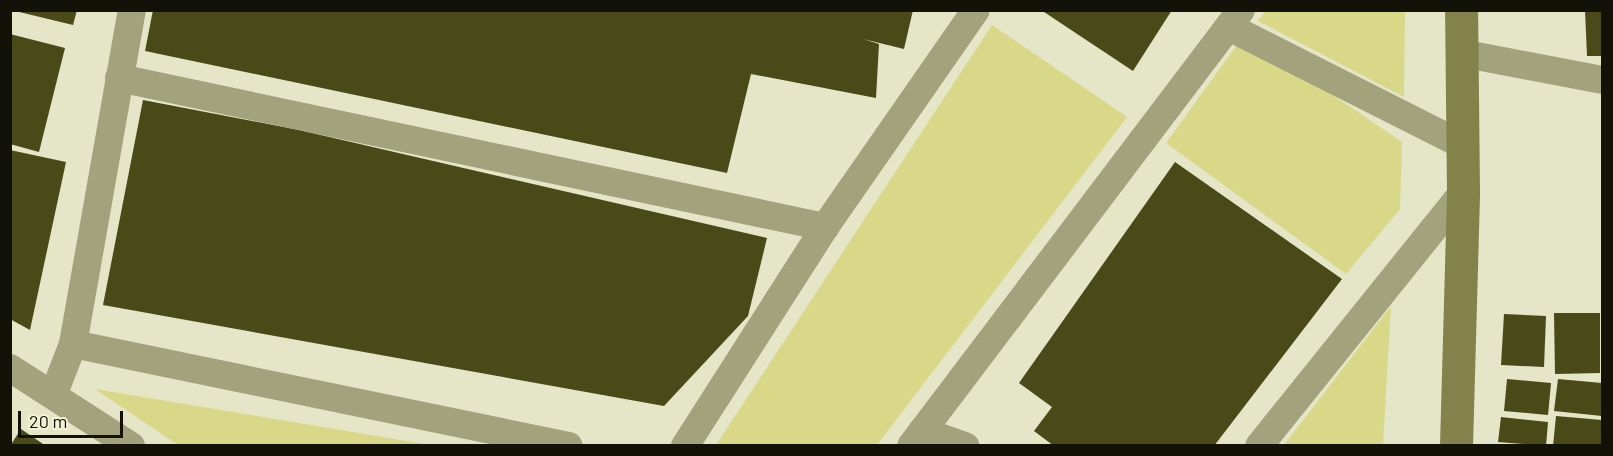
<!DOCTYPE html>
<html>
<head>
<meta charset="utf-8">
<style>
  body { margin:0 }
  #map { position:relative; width:1613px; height:456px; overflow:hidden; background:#e5e5c8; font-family:Barlow,sans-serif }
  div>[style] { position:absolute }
  .green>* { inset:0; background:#d9d889 }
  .building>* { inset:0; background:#4a4918 }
  .street>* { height:28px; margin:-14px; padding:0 14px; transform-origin:14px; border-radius:14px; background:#a2a27d }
  .secondary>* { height:33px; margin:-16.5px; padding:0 16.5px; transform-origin:16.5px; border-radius:16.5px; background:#83824a }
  span { translate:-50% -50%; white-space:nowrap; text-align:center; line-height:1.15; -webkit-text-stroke:6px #f2f2d5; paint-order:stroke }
  .frame { position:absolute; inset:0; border:12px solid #121208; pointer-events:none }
  .scale { position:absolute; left:18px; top:411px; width:105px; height:27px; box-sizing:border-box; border:3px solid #121208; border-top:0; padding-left:8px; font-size:18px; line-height:21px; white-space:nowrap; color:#121208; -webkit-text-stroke:4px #f2f2d5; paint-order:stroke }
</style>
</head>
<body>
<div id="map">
  <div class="green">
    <i style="clip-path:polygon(1265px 11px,1405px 11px,1404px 97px,1258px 21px)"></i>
    <i style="clip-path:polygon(992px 25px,1127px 117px,877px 445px,716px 445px)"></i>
    <i style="clip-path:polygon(1244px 35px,1402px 142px,1400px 209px,1346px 274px,1166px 143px)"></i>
    <i style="clip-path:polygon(1391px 306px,1383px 445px,1284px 445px)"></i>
    <i style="clip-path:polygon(95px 389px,431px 445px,178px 445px)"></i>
  </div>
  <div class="building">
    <i style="clip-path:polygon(11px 10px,77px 10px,73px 25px)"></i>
    <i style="clip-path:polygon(153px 10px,913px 10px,904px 49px,863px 39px,879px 44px,876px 98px,751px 74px,727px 173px,145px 51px)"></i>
    <i style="clip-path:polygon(1041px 10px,1172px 10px,1133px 71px)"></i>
    <i style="clip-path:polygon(1585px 10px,1602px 10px,1602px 56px,1587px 56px)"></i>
    <i style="clip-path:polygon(10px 34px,65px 48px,39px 152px,10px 144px)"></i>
    <i style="clip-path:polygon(143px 100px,299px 130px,767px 238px,748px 316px,664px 406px,103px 305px)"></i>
    <i style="clip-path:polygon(10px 150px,66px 162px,30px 330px,10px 319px)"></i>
    <i style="clip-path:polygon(1175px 162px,1342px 279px,1214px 446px,1054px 446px,1034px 431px,1052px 407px,1019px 383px)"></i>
    <i style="clip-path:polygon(1554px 313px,1600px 313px,1600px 373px,1555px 374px)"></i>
    <i style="clip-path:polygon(1504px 314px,1546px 316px,1544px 367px,1501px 365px)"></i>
    <i style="clip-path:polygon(1507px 379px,1551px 383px,1548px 415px,1504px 411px)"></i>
    <i style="clip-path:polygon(1558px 379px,1602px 383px,1602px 416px,1554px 411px)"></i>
    <i style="clip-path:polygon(1556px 416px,1602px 420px,1602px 446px,1553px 446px)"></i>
    <i style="clip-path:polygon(1501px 417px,1548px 422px,1546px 446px,1498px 442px)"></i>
    <i style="clip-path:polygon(21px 429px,46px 446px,10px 446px)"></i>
  </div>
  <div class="street">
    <i style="left:1229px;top:27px;width:260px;rotate:26.8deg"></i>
    <i style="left:1461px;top:53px;width:144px;rotate:10.8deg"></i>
    <i style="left:119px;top:78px;width:722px;rotate:11.92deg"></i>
    <i style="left:73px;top:344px;width:506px;rotate:11.62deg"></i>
    <i style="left:10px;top:368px;width:144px;rotate:32.8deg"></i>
    <i style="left:54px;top:393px;width:53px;rotate:-68.8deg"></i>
    <i style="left:73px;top:344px;width:339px;rotate:-80deg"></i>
    <i style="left:922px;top:431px;width:46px;rotate:19.2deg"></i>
    <i style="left:685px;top:446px;width:260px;rotate:-57.4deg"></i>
    <i style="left:825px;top:227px;width:264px;rotate:-55.2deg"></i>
    <i style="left:911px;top:446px;width:547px;rotate:-52.88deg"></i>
    <i style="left:1259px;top:446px;width:326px;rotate:-51.2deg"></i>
  </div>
  <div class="secondary">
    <i style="left:1456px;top:446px;width:254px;rotate:-88.4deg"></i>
    <i style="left:1463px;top:192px;width:182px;rotate:-90.6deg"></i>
  </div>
  <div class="frame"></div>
  <div class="scale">20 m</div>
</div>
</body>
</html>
